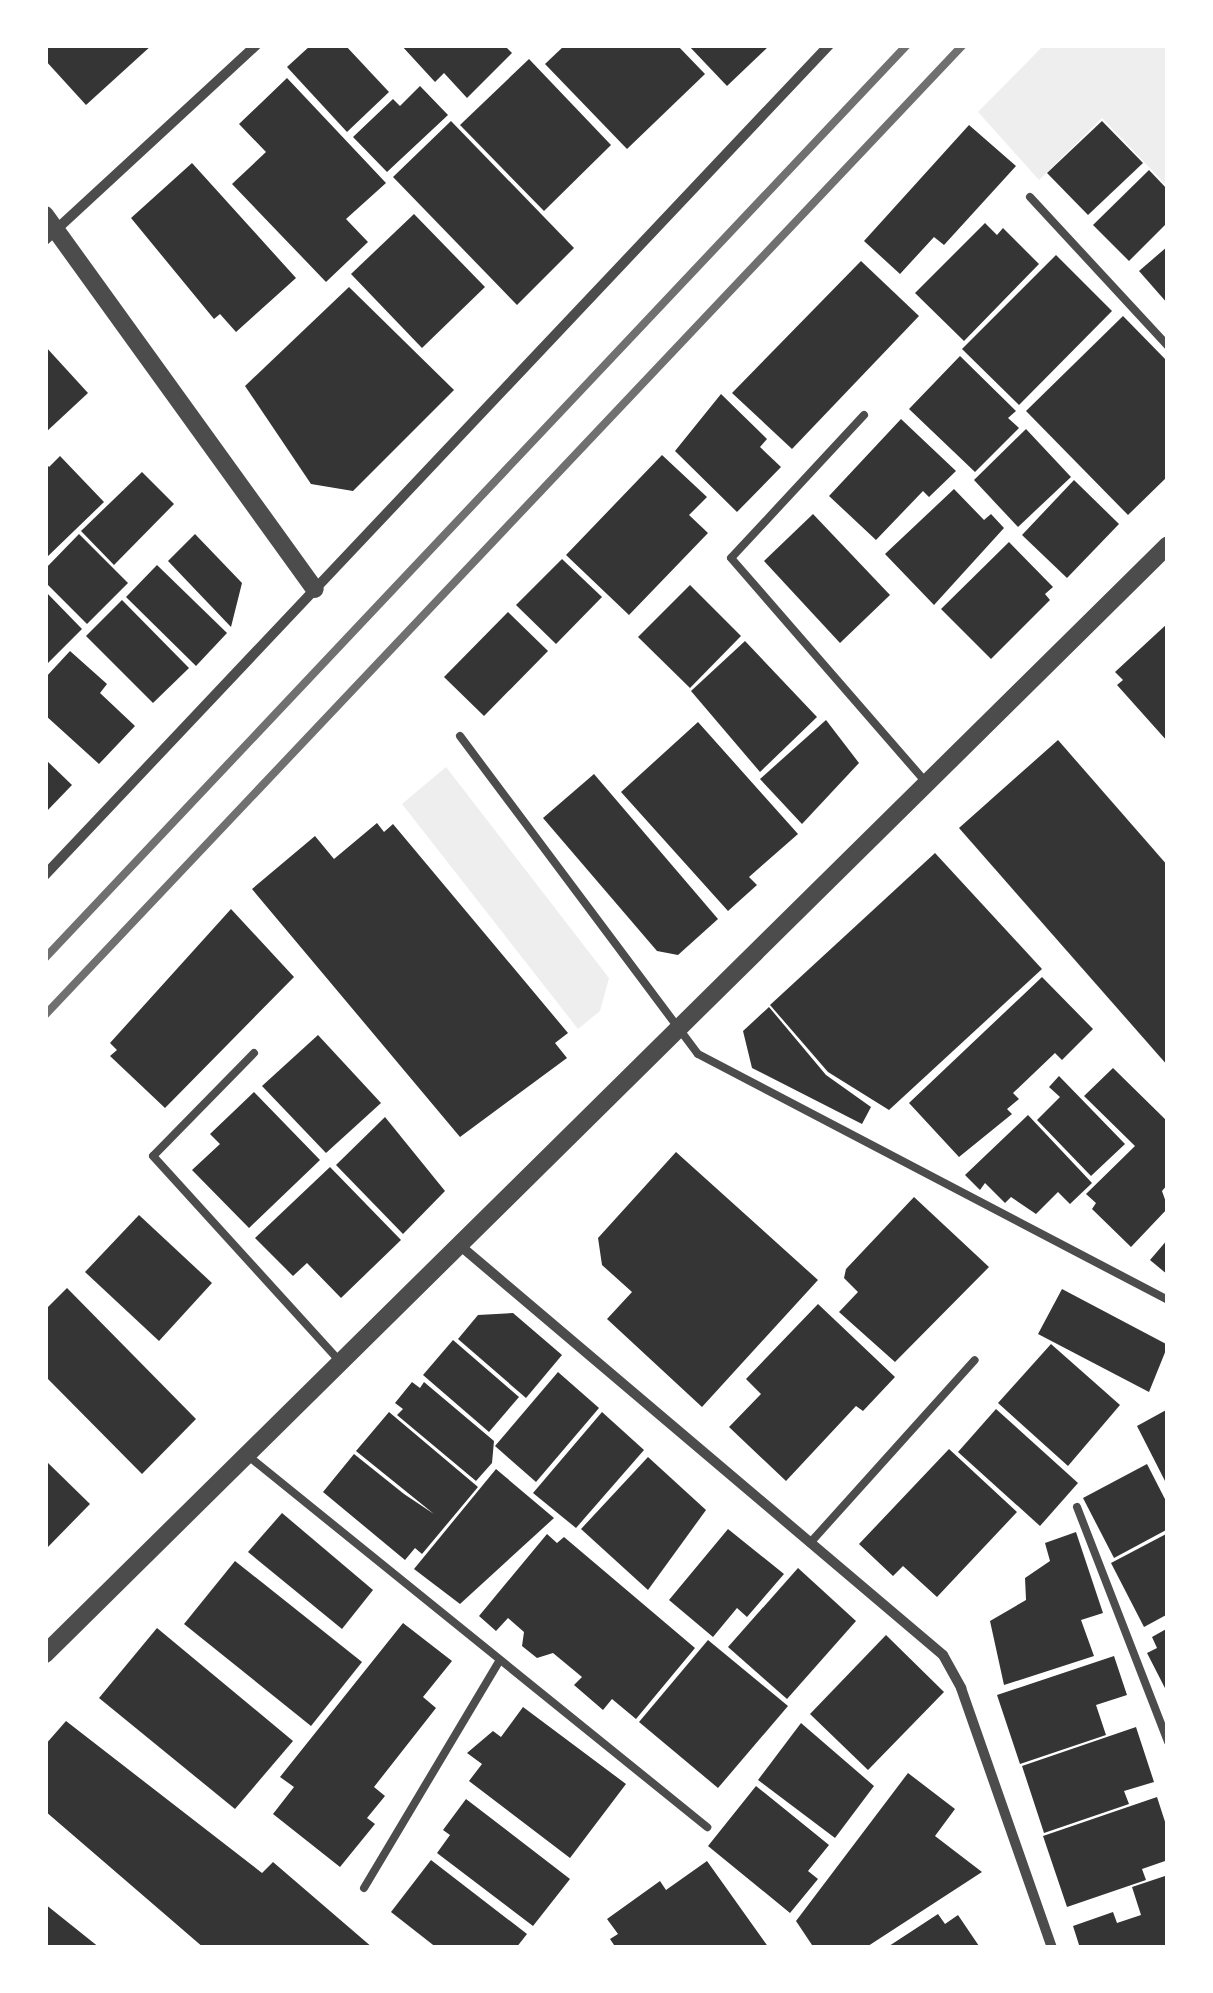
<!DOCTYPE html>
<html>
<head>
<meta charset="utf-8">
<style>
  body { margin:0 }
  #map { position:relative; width:1213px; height:1993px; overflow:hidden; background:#fff; font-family:Roboto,sans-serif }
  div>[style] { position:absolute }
  .green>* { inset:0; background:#eee }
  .building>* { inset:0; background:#353535 }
  .service>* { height:8px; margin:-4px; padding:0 4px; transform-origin:4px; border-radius:4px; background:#4c4c4c }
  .minor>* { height:10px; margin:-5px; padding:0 5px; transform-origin:5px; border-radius:5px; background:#4c4c4c }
  .tertiary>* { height:18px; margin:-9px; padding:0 9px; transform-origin:9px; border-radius:9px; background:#4c4c4c }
  .rail>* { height:8px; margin:-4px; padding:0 4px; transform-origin:4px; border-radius:4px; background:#707070 }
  span { translate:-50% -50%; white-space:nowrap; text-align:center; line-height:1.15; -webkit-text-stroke:8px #fff; paint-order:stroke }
  .frame { position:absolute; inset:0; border:48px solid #fff; pointer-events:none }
</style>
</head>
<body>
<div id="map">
  <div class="green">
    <i style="clip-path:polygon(1044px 45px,1168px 45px,1168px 187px,1102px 118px,1039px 180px,978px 112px)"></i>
    <i style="clip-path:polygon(446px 767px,609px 978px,600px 1011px,578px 1029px,402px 804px)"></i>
  </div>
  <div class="building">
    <i style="clip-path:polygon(45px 45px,152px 45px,86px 105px,45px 60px)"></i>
    <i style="clip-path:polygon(311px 45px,345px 45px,389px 92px,347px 132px,287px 67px)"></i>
    <i style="clip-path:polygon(401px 45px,504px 45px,512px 53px,467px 98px,444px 73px,435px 82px)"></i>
    <i style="clip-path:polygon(565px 45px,677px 45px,705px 74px,627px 149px,545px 64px)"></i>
    <i style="clip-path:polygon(688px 45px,770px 45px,727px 86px)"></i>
    <i style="clip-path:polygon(529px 59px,611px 145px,544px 211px,460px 125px)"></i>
    <i style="clip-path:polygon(287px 78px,386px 183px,346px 219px,368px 242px,326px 282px,232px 184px,266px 152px,239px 124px)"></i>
    <i style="clip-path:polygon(420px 86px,448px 115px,387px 172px,353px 137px,393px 99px,400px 106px)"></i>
    <i style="clip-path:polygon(451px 121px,574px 248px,517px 305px,393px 177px)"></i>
    <i style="clip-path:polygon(1102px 121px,1143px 163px,1088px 215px,1047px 173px)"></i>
    <i style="clip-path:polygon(969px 125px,1016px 166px,944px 245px,934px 237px,900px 274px,864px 241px)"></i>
    <i style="clip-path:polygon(192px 163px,296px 278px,236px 332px,220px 314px,214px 319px,131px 218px)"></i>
    <i style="clip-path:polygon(1149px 170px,1168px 190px,1168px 222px,1129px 261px,1093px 225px)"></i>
    <i style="clip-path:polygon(414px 214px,485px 287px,422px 348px,351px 274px)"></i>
    <i style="clip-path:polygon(985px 223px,997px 235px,1003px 228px,1039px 264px,964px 341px,915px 293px)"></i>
    <i style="clip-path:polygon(1168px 246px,1168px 304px,1139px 271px)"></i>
    <i style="clip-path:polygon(1056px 255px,1112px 311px,1019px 405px,962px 349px)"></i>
    <i style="clip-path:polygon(861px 261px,919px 316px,792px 449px,732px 393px)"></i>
    <i style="clip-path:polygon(349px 287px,454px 390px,353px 491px,311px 484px,245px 386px)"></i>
    <i style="clip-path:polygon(1123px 316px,1168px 362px,1168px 476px,1128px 515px,1026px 411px)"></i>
    <i style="clip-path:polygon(45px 346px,88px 393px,45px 433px)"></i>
    <i style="clip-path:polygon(960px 356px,1016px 411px,1008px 418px,1019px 428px,975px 472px,909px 409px)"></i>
    <i style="clip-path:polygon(721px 394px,767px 439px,760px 447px,781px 467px,737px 512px,675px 451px)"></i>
    <i style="clip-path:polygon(901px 419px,956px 471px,929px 497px,923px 491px,876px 540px,829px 496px)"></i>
    <i style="clip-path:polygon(1026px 429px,1071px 477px,1018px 527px,974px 480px)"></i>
    <i style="clip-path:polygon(662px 455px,707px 497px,689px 515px,708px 533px,629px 615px,566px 555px)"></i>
    <i style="clip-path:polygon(60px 456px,104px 502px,45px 559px,45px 462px,49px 467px)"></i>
    <i style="clip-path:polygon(142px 472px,174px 504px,114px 565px,81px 531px)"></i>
    <i style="clip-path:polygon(1074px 480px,1119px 524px,1067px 578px,1022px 535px)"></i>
    <i style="clip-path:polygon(954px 489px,984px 520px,991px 514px,1004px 528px,934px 605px,885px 554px)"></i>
    <i style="clip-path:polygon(813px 514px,890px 595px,840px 643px,764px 561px)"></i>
    <i style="clip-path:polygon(79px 534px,128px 583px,87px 624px,45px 582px,45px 569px)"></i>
    <i style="clip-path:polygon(195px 534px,242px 583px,231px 627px,168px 561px)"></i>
    <i style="clip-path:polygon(1009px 542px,1053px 587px,1045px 594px,1050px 600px,991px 659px,941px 609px)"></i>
    <i style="clip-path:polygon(562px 559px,602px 597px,556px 644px,516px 605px)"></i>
    <i style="clip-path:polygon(157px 565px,227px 633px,196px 666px,126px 597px)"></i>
    <i style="clip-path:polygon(690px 585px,741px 636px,690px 688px,638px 637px)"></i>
    <i style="clip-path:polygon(45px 591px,82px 629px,45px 666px)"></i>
    <i style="clip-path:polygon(122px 600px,189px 668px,153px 703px,86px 636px)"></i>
    <i style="clip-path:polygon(508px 612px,548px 651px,484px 716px,444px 677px)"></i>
    <i style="clip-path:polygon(1168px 623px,1168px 742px,1117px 685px,1123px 680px,1115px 672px)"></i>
    <i style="clip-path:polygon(745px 641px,817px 717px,760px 772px,691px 691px)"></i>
    <i style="clip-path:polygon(70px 651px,107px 684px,100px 693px,135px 726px,99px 764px,45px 715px,45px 678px)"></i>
    <i style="clip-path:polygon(826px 720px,859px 763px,802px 824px,760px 779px)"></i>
    <i style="clip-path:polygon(698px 722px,798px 834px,749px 877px,757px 885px,728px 911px,621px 792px)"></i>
    <i style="clip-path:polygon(1058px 740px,1168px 866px,1168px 1066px,959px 828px)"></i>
    <i style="clip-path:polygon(45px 759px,72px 785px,45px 813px)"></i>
    <i style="clip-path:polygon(594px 774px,718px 919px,678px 955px,657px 951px,543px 818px)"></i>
    <i style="clip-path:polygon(377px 823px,384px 832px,393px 824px,568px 1033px,555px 1043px,567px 1058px,460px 1137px,252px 889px,315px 836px,334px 859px)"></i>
    <i style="clip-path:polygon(935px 853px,1042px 969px,889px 1110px,828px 1072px,770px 1005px)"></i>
    <i style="clip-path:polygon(231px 909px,294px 977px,165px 1108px,110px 1056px,117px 1050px,110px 1043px)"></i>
    <i style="clip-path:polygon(1042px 977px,1093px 1029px,1062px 1060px,1055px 1053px,1013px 1093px,1019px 1099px,1007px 1109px,1012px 1114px,959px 1157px,909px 1103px)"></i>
    <i style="clip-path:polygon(769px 1007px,826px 1075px,871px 1107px,862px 1124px,752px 1068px,743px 1031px)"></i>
    <i style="clip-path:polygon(318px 1035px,381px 1103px,326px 1153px,262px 1086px)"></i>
    <i style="clip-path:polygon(1113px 1068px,1168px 1122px,1168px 1184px,1162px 1191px,1168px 1208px,1131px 1247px,1092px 1209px,1096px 1203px,1086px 1194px,1135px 1146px,1084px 1096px)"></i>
    <i style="clip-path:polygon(1059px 1076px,1125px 1144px,1091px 1176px,1037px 1120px,1060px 1097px,1049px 1087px)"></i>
    <i style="clip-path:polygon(254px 1092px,320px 1160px,249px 1228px,192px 1170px,220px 1144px,210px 1134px)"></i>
    <i style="clip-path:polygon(1028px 1115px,1092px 1183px,1070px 1204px,1058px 1192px,1036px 1214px,1011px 1197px,1005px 1203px,985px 1183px,980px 1190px,965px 1175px)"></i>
    <i style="clip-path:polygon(385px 1117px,445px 1191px,403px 1234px,336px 1165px)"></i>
    <i style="clip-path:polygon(676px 1152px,818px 1280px,702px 1407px,607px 1319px,632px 1292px,602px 1265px,598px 1238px)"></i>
    <i style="clip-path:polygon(330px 1167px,401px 1240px,341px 1298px,307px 1263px,293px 1276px,255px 1238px)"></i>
    <i style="clip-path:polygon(914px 1197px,989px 1267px,895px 1362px,839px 1312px,858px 1292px,844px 1278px,846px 1269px)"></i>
    <i style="clip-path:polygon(139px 1215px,212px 1283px,159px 1341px,85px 1272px)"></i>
    <i style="clip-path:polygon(1168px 1239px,1168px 1275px,1150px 1260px)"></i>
    <i style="clip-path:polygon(67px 1288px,196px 1419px,142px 1474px,45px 1376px,45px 1310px)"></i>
    <i style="clip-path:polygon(1062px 1289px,1168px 1345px,1149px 1392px,1038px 1334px)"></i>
    <i style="clip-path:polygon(818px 1304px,895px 1377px,863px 1411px,856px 1406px,786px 1481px,729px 1427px,761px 1394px,746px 1379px)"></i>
    <i style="clip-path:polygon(513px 1313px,562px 1355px,526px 1398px,458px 1339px,478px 1315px)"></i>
    <i style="clip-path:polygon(453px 1340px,519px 1397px,489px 1432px,423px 1375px)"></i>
    <i style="clip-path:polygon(1051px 1344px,1120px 1405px,1068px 1466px,998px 1403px)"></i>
    <i style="clip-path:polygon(558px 1372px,599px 1408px,536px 1482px,495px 1446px)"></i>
    <i style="clip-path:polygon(412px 1382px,420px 1388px,424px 1382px,494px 1441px,492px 1463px,476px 1481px,397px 1415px,403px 1409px,395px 1403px)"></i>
    <i style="clip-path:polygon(996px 1409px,1078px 1483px,1040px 1526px,958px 1452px)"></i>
    <i style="clip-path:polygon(1168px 1409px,1168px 1480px,1165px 1481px,1137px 1426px)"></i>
    <i style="clip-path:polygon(389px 1412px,478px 1487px,422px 1554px,415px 1548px,405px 1560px,323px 1492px,354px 1454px,404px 1494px,434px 1514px,356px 1451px)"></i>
    <i style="clip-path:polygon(602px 1412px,644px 1450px,576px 1528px,533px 1493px)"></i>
    <i style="clip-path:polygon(949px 1449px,1017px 1512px,937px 1597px,903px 1566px,893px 1576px,859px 1544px)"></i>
    <i style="clip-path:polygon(648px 1457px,706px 1510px,648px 1590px,581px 1529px)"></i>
    <i style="clip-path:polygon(45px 1460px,90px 1504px,45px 1550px)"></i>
    <i style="clip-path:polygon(1147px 1464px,1168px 1505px,1168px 1529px,1114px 1558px,1083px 1498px)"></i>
    <i style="clip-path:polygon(496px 1469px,554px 1518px,460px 1604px,414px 1569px)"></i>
    <i style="clip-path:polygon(282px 1513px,373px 1590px,342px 1629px,248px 1552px)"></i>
    <i style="clip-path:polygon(728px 1529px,784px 1574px,747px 1617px,737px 1608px,713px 1637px,669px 1600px)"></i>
    <i style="clip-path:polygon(1076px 1532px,1103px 1613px,1081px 1620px,1094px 1656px,1004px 1685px,990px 1621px,1026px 1600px,1025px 1578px,1050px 1561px,1045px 1543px)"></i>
    <i style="clip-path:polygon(1168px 1533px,1168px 1614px,1144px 1627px,1111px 1563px)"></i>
    <i style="clip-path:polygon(547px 1534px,557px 1543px,564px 1537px,695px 1648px,636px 1719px,612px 1699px,603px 1710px,574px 1685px,582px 1677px,553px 1653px,537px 1658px,522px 1646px,524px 1632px,508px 1618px,496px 1631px,479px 1616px)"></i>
    <i style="clip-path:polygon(235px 1561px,362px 1662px,311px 1726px,184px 1624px)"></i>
    <i style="clip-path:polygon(798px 1568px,856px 1621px,787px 1699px,728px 1647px)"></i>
    <i style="clip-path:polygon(403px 1623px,452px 1661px,423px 1697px,436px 1708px,374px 1787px,385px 1796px,367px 1818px,375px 1824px,340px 1867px,273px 1814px,294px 1787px,280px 1777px)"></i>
    <i style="clip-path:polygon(157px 1628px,293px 1741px,235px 1809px,99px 1698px)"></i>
    <i style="clip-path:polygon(1168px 1628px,1168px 1694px,1147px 1653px,1157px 1648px,1152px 1637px)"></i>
    <i style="clip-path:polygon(886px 1635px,944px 1692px,868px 1770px,810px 1714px)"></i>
    <i style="clip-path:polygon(708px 1640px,788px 1706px,718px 1788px,639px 1722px)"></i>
    <i style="clip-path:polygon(1114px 1656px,1127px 1695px,1096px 1705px,1106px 1735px,1020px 1764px,997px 1695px)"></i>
    <i style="clip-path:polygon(523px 1707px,626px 1784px,570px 1858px,469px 1781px,482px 1764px,467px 1753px,493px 1731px,501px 1737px)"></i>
    <i style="clip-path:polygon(66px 1721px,262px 1873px,273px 1862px,373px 1948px,204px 1948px,45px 1811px,45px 1745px)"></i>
    <i style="clip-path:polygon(801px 1723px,874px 1786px,835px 1838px,758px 1780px)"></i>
    <i style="clip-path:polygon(1136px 1727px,1154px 1782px,1124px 1791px,1129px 1804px,1044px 1833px,1022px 1766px)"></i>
    <i style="clip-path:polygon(908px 1773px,955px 1809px,935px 1836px,982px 1872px,865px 1948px,814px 1948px,796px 1921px)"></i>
    <i style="clip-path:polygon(756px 1786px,829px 1845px,808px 1871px,818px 1879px,790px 1913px,708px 1846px)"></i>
    <i style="clip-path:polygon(1157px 1797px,1168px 1831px,1168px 1860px,1142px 1869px,1146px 1880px,1067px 1907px,1043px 1836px)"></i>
    <i style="clip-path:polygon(466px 1799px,570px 1879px,533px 1926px,437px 1853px,450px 1835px,443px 1830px)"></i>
    <i style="clip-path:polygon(431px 1860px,527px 1934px,516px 1948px,437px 1948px,391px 1912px)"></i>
    <i style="clip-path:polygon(707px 1861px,769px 1948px,616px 1948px,610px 1939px,618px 1934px,607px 1919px,660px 1881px,666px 1890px)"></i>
    <i style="clip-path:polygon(1168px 1875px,1168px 1948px,1080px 1948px,1073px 1926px,1113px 1912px,1117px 1923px,1141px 1915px,1132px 1887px)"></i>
    <i style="clip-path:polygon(45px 1904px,100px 1948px,45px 1948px)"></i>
    <i style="clip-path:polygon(938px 1914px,945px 1924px,958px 1915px,979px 1946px,886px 1948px)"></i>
  </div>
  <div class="service">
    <i style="left:1030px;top:197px;width:203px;rotate:47.2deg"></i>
    <i style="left:864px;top:415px;width:195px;rotate:132.9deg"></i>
    <i style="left:731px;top:558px;width:296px;rotate:49deg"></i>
    <i style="left:460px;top:736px;width:397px;rotate:53.2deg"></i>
    <i style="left:698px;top:1054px;width:530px;rotate:27.63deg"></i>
    <i style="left:254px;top:1053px;width:144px;rotate:134.4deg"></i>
    <i style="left:153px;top:1156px;width:275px;rotate:47.7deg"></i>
    <i style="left:247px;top:1455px;width:592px;rotate:38.96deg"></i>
    <i style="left:1077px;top:1507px;width:252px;rotate:68.8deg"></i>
    <i style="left:810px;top:1543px;width:246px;rotate:-48deg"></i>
    <i style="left:364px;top:1888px;width:265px;rotate:-59.2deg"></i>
  </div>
  <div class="minor">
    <i style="left:45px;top:240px;width:287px;rotate:-42.7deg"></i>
    <i style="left:45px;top:875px;width:1142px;rotate:-46.63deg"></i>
    <i style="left:457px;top:1243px;width:637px;rotate:40.29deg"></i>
    <i style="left:943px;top:1655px;width:38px;rotate:61deg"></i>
    <i style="left:961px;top:1688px;width:275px;rotate:70.7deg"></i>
  </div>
  <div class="tertiary">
    <i style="left:45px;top:215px;width:461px;rotate:54.2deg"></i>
    <i style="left:45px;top:1654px;width:1578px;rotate:-44.64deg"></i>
  </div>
  <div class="rail">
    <i style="left:45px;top:958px;width:1256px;rotate:-46.65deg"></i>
    <i style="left:45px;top:1015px;width:1336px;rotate:-46.58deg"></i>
  </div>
  <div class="frame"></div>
</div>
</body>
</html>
